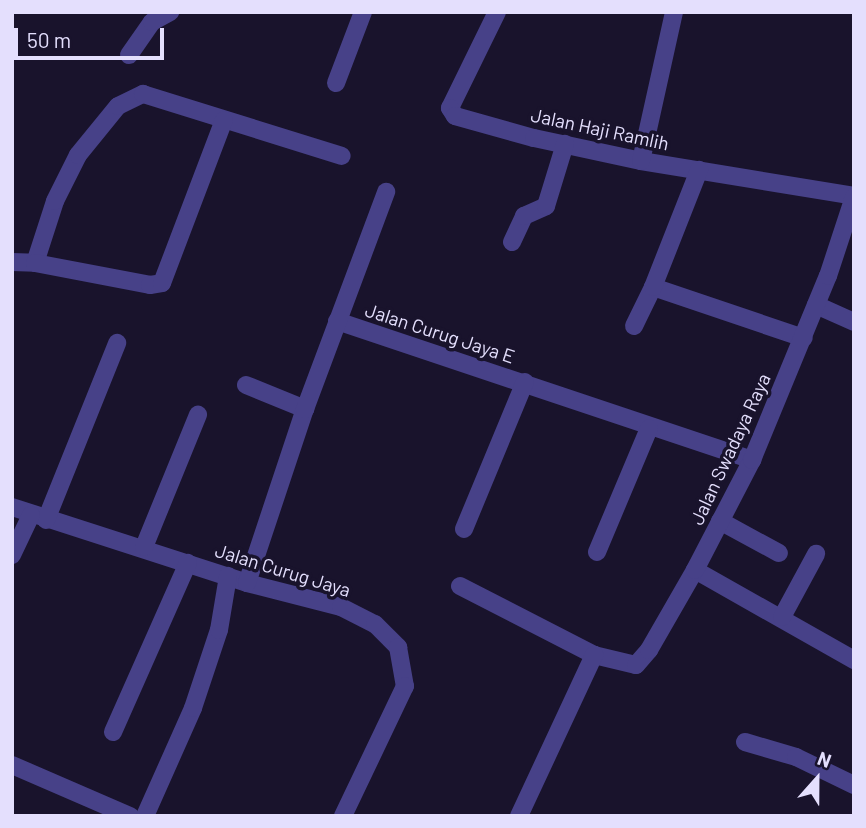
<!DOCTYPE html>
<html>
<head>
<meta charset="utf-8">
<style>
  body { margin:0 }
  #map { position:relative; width:866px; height:828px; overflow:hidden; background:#19132c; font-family:Barlow,sans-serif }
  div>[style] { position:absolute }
  .minor>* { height:18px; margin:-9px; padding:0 9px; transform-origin:9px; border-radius:9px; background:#474188 }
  span { translate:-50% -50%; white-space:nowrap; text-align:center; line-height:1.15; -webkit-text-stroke:7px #19132c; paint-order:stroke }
  .street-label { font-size:19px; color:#e4dffd }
  .frame { position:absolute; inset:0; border:14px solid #e4dffd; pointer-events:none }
  .north { position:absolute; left:782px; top:744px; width:70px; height:70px; -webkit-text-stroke:5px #19132c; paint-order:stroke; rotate:21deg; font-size:19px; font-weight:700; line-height:28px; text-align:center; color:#e4dffd }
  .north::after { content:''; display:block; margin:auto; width:24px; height:32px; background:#e4dffd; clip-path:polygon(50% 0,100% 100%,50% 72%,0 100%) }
  .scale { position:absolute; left:14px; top:28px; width:150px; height:32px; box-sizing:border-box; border:4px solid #e4dffd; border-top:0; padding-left:9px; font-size:21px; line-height:24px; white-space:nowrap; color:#e4dffd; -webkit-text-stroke:5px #19132c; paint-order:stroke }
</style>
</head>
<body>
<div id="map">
  <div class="minor">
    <i style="left:497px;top:12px;width:107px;rotate:116.1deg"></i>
    <i style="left:450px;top:108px;width:9px;rotate:58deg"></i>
    <i style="left:455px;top:116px;width:82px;rotate:15.6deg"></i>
    <i style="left:534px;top:138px;width:109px;rotate:12.1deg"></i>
    <i style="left:641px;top:161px;width:216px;rotate:9.3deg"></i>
    <i style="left:129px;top:55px;width:40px;rotate:-55.1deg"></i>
    <i style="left:152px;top:22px;width:21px;rotate:-29deg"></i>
    <i style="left:336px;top:83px;width:76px;rotate:-69.2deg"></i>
    <i style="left:641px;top:161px;width:153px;rotate:-77.5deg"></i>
    <i style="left:512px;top:242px;width:29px;rotate:-65deg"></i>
    <i style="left:524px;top:216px;width:24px;rotate:-24deg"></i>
    <i style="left:546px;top:206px;width:65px;rotate:-73deg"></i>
    <i style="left:12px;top:262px;width:23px;rotate:2deg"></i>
    <i style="left:35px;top:263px;width:65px;rotate:-72.1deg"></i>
    <i style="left:55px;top:201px;width:51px;rotate:-63.4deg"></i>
    <i style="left:78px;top:155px;width:63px;rotate:-50.8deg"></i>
    <i style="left:118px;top:106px;width:28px;rotate:-26deg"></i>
    <i style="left:143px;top:94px;width:208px;rotate:17.3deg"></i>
    <i style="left:35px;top:263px;width:117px;rotate:10.8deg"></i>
    <i style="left:150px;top:285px;width:12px;rotate:-9deg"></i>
    <i style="left:162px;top:283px;width:174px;rotate:-69.2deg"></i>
    <i style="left:653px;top:287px;width:159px;rotate:18.7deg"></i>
    <i style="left:816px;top:305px;width:42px;rotate:24.1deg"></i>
    <i style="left:337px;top:321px;width:438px;rotate:18.5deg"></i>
    <i style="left:634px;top:326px;width:43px;rotate:-64deg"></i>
    <i style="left:653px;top:287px;width:126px;rotate:-68.5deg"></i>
    <i style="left:246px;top:385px;width:64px;rotate:22.1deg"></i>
    <i style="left:12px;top:507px;width:247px;rotate:17.9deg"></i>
    <i style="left:247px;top:583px;width:97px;rotate:14.3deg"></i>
    <i style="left:341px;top:607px;width:38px;rotate:27deg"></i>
    <i style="left:375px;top:624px;width:33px;rotate:45deg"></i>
    <i style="left:398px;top:647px;width:40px;rotate:80deg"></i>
    <i style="left:405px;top:686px;width:144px;rotate:115.5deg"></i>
    <i style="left:46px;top:520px;width:191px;rotate:-68.1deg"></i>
    <i style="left:720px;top:521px;width:67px;rotate:28.5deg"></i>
    <i style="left:464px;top:529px;width:159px;rotate:-67.5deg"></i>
    <i style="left:144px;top:547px;width:143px;rotate:-67.8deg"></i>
    <i style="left:597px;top:552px;width:134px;rotate:-67.2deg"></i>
    <i style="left:12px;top:555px;width:44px;rotate:-64.6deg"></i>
    <i style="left:695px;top:570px;width:183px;rotate:29.5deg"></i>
    <i style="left:247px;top:583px;width:183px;rotate:-71.6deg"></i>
    <i style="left:305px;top:409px;width:232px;rotate:-69.5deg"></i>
    <i style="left:460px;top:586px;width:151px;rotate:27.2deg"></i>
    <i style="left:594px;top:655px;width:43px;rotate:13.4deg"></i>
    <i style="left:636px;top:665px;width:20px;rotate:-49deg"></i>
    <i style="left:649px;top:650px;width:92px;rotate:-60.1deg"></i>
    <i style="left:695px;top:570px;width:124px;rotate:-62.6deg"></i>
    <i style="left:752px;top:460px;width:199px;rotate:-67.6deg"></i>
    <i style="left:828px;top:276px;width:83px;rotate:-71.8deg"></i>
    <i style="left:782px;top:617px;width:72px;rotate:-61.6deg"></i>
    <i style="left:113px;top:732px;width:185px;rotate:-66.1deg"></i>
    <i style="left:745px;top:742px;width:53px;rotate:16.4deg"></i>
    <i style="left:796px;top:757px;width:64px;rotate:25.8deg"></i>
    <i style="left:12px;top:765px;width:129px;rotate:23.4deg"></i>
    <i style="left:145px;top:816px;width:118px;rotate:-66deg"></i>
    <i style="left:193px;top:708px;width:82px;rotate:-71.6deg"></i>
    <i style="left:219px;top:630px;width:55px;rotate:-80.5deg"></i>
    <i style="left:519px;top:816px;width:178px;rotate:-65deg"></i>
  </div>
  <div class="street-label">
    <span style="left:600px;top:129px;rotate:12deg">Jalan Haji Ramlih</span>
    <span style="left:440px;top:333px;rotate:18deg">Jalan Curug Jaya E</span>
    <span style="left:730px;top:449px;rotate:-65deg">Jalan Swadaya Raya</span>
    <span style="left:283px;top:570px;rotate:17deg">Jalan Curug Jaya</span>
  </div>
  <div class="frame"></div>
  <div class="north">N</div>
  <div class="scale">50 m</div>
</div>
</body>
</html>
